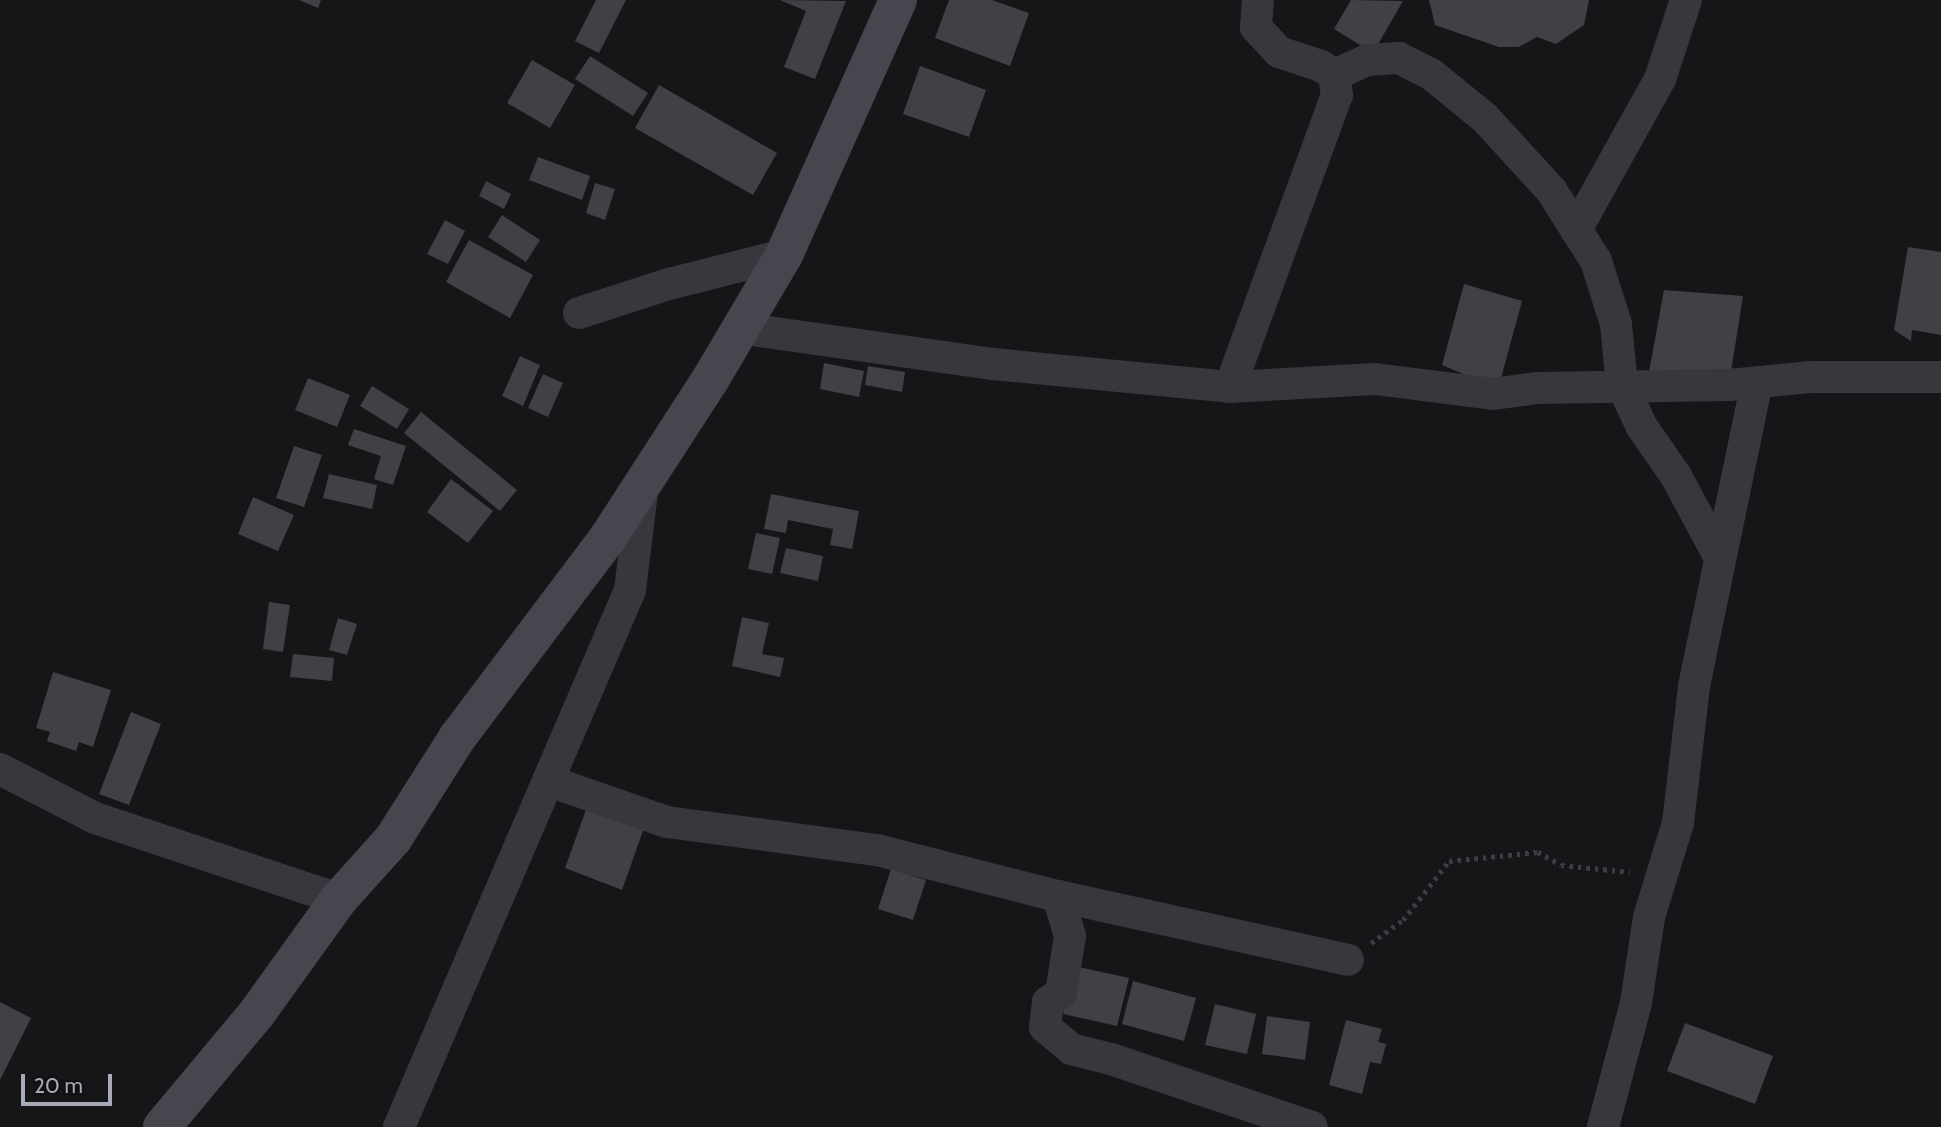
<!DOCTYPE html>
<html>
<head>
<meta charset="utf-8">
<style>
  body { margin:0 }
  #map { position:relative; width:1941px; height:1127px; overflow:hidden; background:#161618; font-family:Cabin,sans-serif }
  div>[style] { position:absolute }
  .building>* { inset:0; background:#404045 }
  .path>* { height:4.5px; margin-top:-2.25px; transform-origin:0; background:repeating-linear-gradient(90deg,#3d3e44 0 3.5px,transparent 0 8.5px) }
  .street>* { height:32px; margin:-16px; padding:0 16px; transform-origin:16px; border-radius:16px; background:#37373d }
  .secondary>* { height:38px; margin:-19px; padding:0 19px; transform-origin:19px; border-radius:19px; background:#45464e }
  span { translate:-50% -50%; white-space:nowrap; text-align:center; line-height:1.15; -webkit-text-stroke:6px #111113; paint-order:stroke }
  .scale { position:absolute; left:21px; top:1074px; width:91px; height:32px; box-sizing:border-box; border:4px solid #a7aab9; border-top:0; padding-left:9px; font-size:21px; line-height:24px; white-space:nowrap; color:#a7aab9; -webkit-text-stroke:5px #111113; paint-order:stroke }
</style>
</head>
<body>
<div id="map">
  <div class="building">
    <i style="clip-path:polygon(299px 0,321px 0,318px 8px)"></i>
    <i style="clip-path:polygon(596px 0,626px 0,599px 53px,575px 41px)"></i>
    <i style="clip-path:polygon(780px 0,846px 1px,815px 79px,784px 67px,806px 11px)"></i>
    <i style="clip-path:polygon(949px 0,992px 0,1029px 13px,1010px 66px,935px 38px)"></i>
    <i style="clip-path:polygon(1351px 0,1403px 1px,1373px 53px,1334px 29px)"></i>
    <i style="clip-path:polygon(1429px 0,1589px 0,1584px 25px,1556px 44px,1537px 37px,1519px 47px,1499px 47px,1435px 25px)"></i>
    <i style="clip-path:polygon(590px 56px,648px 93px,633px 116px,575px 79px)"></i>
    <i style="clip-path:polygon(532px 60px,575px 85px,550px 128px,507px 103px)"></i>
    <i style="clip-path:polygon(920px 66px,986px 90px,969px 137px,903px 114px)"></i>
    <i style="clip-path:polygon(659px 85px,777px 153px,753px 195px,635px 128px)"></i>
    <i style="clip-path:polygon(538px 157px,590px 176px,582px 200px,529px 180px)"></i>
    <i style="clip-path:polygon(486px 181px,511px 194px,504px 209px,479px 196px)"></i>
    <i style="clip-path:polygon(595px 183px,615px 189px,605px 220px,586px 213px)"></i>
    <i style="clip-path:polygon(502px 215px,540px 240px,526px 262px,488px 237px)"></i>
    <i style="clip-path:polygon(445px 220px,465px 231px,448px 264px,427px 254px)"></i>
    <i style="clip-path:polygon(469px 240px,533px 275px,510px 318px,446px 282px)"></i>
    <i style="clip-path:polygon(1908px 247px,1941px 252px,1941px 335px,1912px 330px,1911px 341px,1894px 330px)"></i>
    <i style="clip-path:polygon(1464px 284px,1522px 301px,1498px 389px,1442px 365px)"></i>
    <i style="clip-path:polygon(1664px 290px,1743px 296px,1730px 378px,1649px 372px)"></i>
    <i style="clip-path:polygon(520px 356px,540px 365px,523px 406px,502px 396px)"></i>
    <i style="clip-path:polygon(824px 363px,864px 371px,859px 397px,820px 389px)"></i>
    <i style="clip-path:polygon(868px 366px,905px 372px,902px 392px,865px 385px)"></i>
    <i style="clip-path:polygon(543px 374px,563px 383px,548px 417px,528px 408px)"></i>
    <i style="clip-path:polygon(308px 378px,350px 395px,337px 427px,295px 410px)"></i>
    <i style="clip-path:polygon(372px 386px,409px 409px,397px 429px,360px 406px)"></i>
    <i style="clip-path:polygon(421px 412px,517px 490px,500px 511px,404px 433px)"></i>
    <i style="clip-path:polygon(354px 429px,406px 446px,393px 485px,374px 479px,381px 456px,348px 445px)"></i>
    <i style="clip-path:polygon(294px 446px,322px 455px,304px 507px,276px 498px)"></i>
    <i style="clip-path:polygon(329px 474px,377px 485px,372px 509px,323px 498px)"></i>
    <i style="clip-path:polygon(451px 479px,493px 511px,468px 543px,427px 512px)"></i>
    <i style="clip-path:polygon(771px 494px,859px 511px,852px 549px,830px 545px,833px 529px,788px 520px,786px 533px,764px 529px)"></i>
    <i style="clip-path:polygon(253px 497px,294px 515px,278px 551px,238px 534px)"></i>
    <i style="clip-path:polygon(756px 533px,780px 538px,772px 574px,748px 569px)"></i>
    <i style="clip-path:polygon(786px 548px,823px 556px,818px 581px,780px 573px)"></i>
    <i style="clip-path:polygon(269px 602px,290px 605px,283px 652px,263px 649px)"></i>
    <i style="clip-path:polygon(742px 617px,769px 623px,762px 654px,784px 658px,780px 677px,732px 666px)"></i>
    <i style="clip-path:polygon(338px 618px,357px 624px,347px 655px,329px 650px)"></i>
    <i style="clip-path:polygon(293px 654px,334px 658px,332px 681px,290px 677px)"></i>
    <i style="clip-path:polygon(53px 672px,111px 690px,93px 747px,79px 742px,76px 751px,47px 741px,50px 732px,36px 728px)"></i>
    <i style="clip-path:polygon(131px 712px,161px 724px,129px 805px,99px 794px)"></i>
    <i style="clip-path:polygon(587px 807px,644px 828px,622px 890px,565px 868px)"></i>
    <i style="clip-path:polygon(891px 869px,926px 880px,913px 920px,878px 909px)"></i>
    <i style="clip-path:polygon(1074px 966px,1129px 978px,1117px 1026px,1063px 1014px)"></i>
    <i style="clip-path:polygon(1133px 981px,1196px 998px,1184px 1041px,1122px 1024px)"></i>
    <i style="clip-path:polygon(0 1002px,31px 1018px,0 1080px)"></i>
    <i style="clip-path:polygon(1215px 1004px,1256px 1014px,1247px 1054px,1205px 1045px)"></i>
    <i style="clip-path:polygon(1267px 1016px,1310px 1022px,1305px 1060px,1262px 1054px)"></i>
    <i style="clip-path:polygon(1346px 1020px,1382px 1029px,1378px 1042px,1386px 1044px,1381px 1064px,1370px 1062px,1362px 1094px,1329px 1085px)"></i>
    <i style="clip-path:polygon(1685px 1023px,1773px 1056px,1755px 1104px,1667px 1071px)"></i>
  </div>
  <div class="path">
    <i style="left:1371px;top:943px;width:39px;rotate:-36deg"></i>
    <i style="left:1403px;top:920px;width:75px;rotate:-52.1deg"></i>
    <i style="left:1449px;top:861px;width:89px;rotate:-5.8deg"></i>
    <i style="left:1538px;top:852px;width:26px;rotate:29deg"></i>
    <i style="left:1561px;top:865px;width:69px;rotate:5.8deg"></i>
  </div>
  <div class="street">
    <i style="left:1334px;top:75px;width:37px;rotate:-24deg"></i>
    <i style="left:1368px;top:60px;width:31px;rotate:-4deg"></i>
    <i style="left:1399px;top:58px;width:36px;rotate:27deg"></i>
    <i style="left:1431px;top:74px;width:70px;rotate:39.2deg"></i>
    <i style="left:1485px;top:118px;width:98px;rotate:47.5deg"></i>
    <i style="left:1551px;top:190px;width:84px;rotate:57.6deg"></i>
    <i style="left:1596px;top:261px;width:66px;rotate:72.4deg"></i>
    <i style="left:1616px;top:324px;width:61px;rotate:84.4deg"></i>
    <i style="left:1622px;top:385px;width:47px;rotate:64.5deg"></i>
    <i style="left:1642px;top:427px;width:60px;rotate:55.2deg"></i>
    <i style="left:1676px;top:476px;width:93px;rotate:61.8deg"></i>
    <i style="left:1576px;top:230px;width:173px;rotate:-60.9deg"></i>
    <i style="left:1660px;top:79px;width:83px;rotate:-71.8deg"></i>
    <i style="left:579px;top:313px;width:95px;rotate:-17.9deg"></i>
    <i style="left:669px;top:284px;width:119px;rotate:-14.2deg"></i>
    <i style="left:739px;top:328px;width:257px;rotate:8.1deg"></i>
    <i style="left:993px;top:364px;width:238px;rotate:5.5deg"></i>
    <i style="left:1230px;top:387px;width:145px;rotate:-3.2deg"></i>
    <i style="left:1375px;top:379px;width:119px;rotate:7.2deg"></i>
    <i style="left:1493px;top:394px;width:44px;rotate:-7.8deg"></i>
    <i style="left:1537px;top:388px;width:192px;rotate:-0.9deg"></i>
    <i style="left:1729px;top:385px;width:81px;rotate:-5.6deg"></i>
    <i style="left:1810px;top:377px;width:131px"></i>
    <i style="left:1230px;top:387px;width:311px;rotate:-69.9deg"></i>
    <i style="left:1337px;top:95px;width:20px;rotate:-99deg"></i>
    <i style="left:1334px;top:75px;width:16px;rotate:-145deg"></i>
    <i style="left:1321px;top:66px;width:44px;rotate:-161.6deg"></i>
    <i style="left:1279px;top:52px;width:34px;rotate:-133deg"></i>
    <i style="left:1256px;top:27px;width:27px;rotate:-86deg"></i>
    <i style="left:0;top:769px;width:107px;rotate:27.3deg"></i>
    <i style="left:95px;top:818px;width:257px;rotate:18.4deg"></i>
    <i style="left:549px;top:781px;width:125px;rotate:19.2deg"></i>
    <i style="left:667px;top:822px;width:212px;rotate:7.6deg"></i>
    <i style="left:877px;top:850px;width:187px;rotate:14.3deg"></i>
    <i style="left:1058px;top:896px;width:297px;rotate:12.4deg"></i>
    <i style="left:1058px;top:896px;width:42px;rotate:73.3deg"></i>
    <i style="left:1070px;top:936px;width:58px;rotate:99deg"></i>
    <i style="left:1061px;top:993px;width:16px;rotate:145deg"></i>
    <i style="left:1048px;top:1002px;width:25px;rotate:97deg"></i>
    <i style="left:1045px;top:1027px;width:34px;rotate:40deg"></i>
    <i style="left:1071px;top:1049px;width:41px;rotate:14deg"></i>
    <i style="left:1111px;top:1059px;width:212px;rotate:18.7deg"></i>
    <i style="left:399px;top:1127px;width:585px;rotate:-66.72deg"></i>
    <i style="left:630px;top:590px;width:107px;rotate:-83deg"></i>
    <i style="left:1603px;top:1127px;width:128px;rotate:-75.1deg"></i>
    <i style="left:1636px;top:1003px;width:87px;rotate:-81.4deg"></i>
    <i style="left:1649px;top:917px;width:98px;rotate:-72.9deg"></i>
    <i style="left:1678px;top:823px;width:138px;rotate:-83.3deg"></i>
    <i style="left:1694px;top:686px;width:310px;rotate:-78.3deg"></i>
  </div>
  <div class="secondary">
    <i style="left:162px;top:1127px;width:148px;rotate:-50.2deg"></i>
    <i style="left:257px;top:1013px;width:140px;rotate:-54.3deg"></i>
    <i style="left:339px;top:899px;width:81px;rotate:-48deg"></i>
    <i style="left:393px;top:839px;width:120px;rotate:-57.6deg"></i>
    <i style="left:457px;top:738px;width:253px;rotate:-53deg"></i>
    <i style="left:609px;top:536px;width:186px;rotate:-57.1deg"></i>
    <i style="left:710px;top:380px;width:145px;rotate:-59.4deg"></i>
    <i style="left:784px;top:255px;width:279px;rotate:-65.9deg"></i>
  </div>
  <div class="scale">20 m</div>
</div>
</body>
</html>
